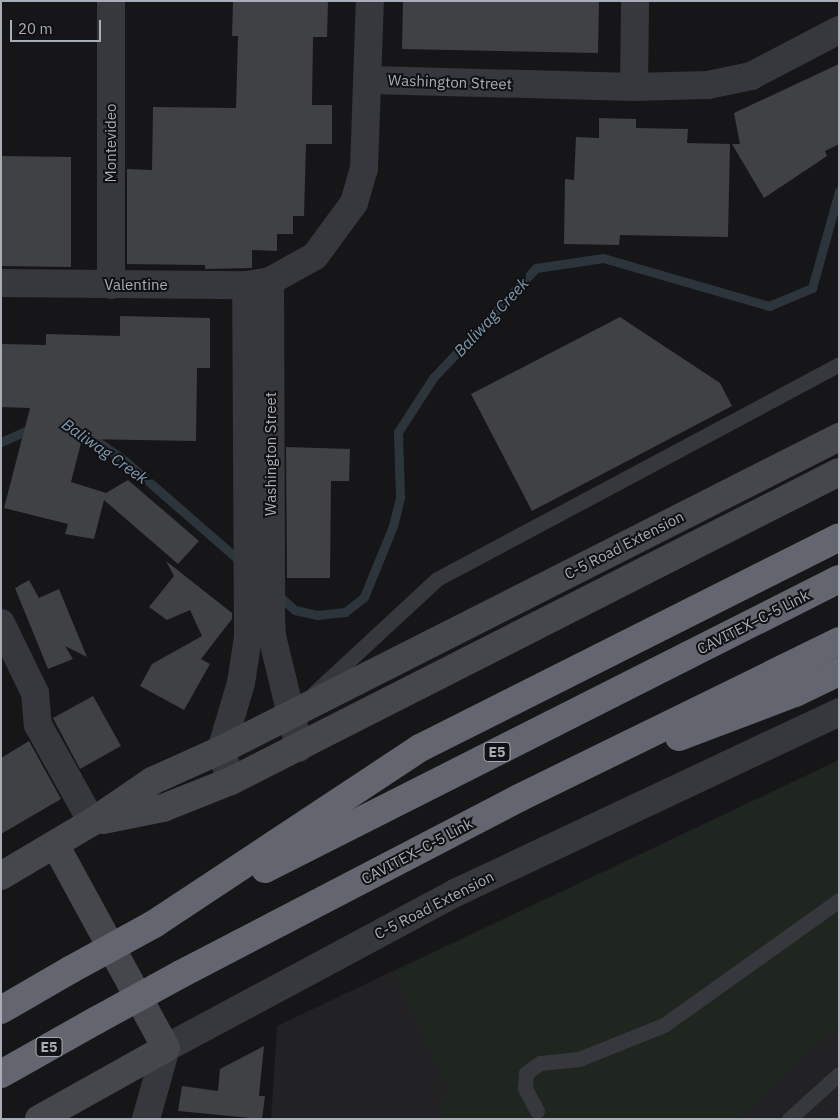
<!DOCTYPE html>
<html>
<head>
<meta charset="utf-8">
<style>
  body { margin:0 }
  #map { position:relative; width:840px; height:1120px; overflow:hidden; background:#161618; font-family:"IBM Plex Sans",sans-serif }
  div>[style] { position:absolute }
  .built>* { inset:0; background:#222225 }
  .green>* { inset:0; background:#1e261f }
  .stream>* { height:9px; margin:-4.5px; padding:0 4.5px; transform-origin:4.5px; border-radius:4.5px; background:#2c353c }
  .building>* { inset:0; background:#404145 }
  .service>* { height:15px; margin:-7.5px; padding:0 7.5px; transform-origin:7.5px; border-radius:7.5px; background:#37383d }
  .minor>* { height:28px; margin:-14px; padding:0 14px; transform-origin:14px; border-radius:14px; background:#37383d }
  .secondary>* { height:28px; margin:-14px; padding:0 14px; transform-origin:14px; border-radius:14px; background:#45474d }
  .motorway>* { height:28px; margin:-14px; padding:0 14px; transform-origin:14px; border-radius:14px; background:#63666e }
  .motorway-bridge>* { height:28px; margin:-14px; padding:0 14px; transform-origin:14px; border-radius:14px; background:#63666e }
  span { translate:-50% -50%; white-space:nowrap; text-align:center; line-height:1.15; -webkit-text-stroke:4px #111113; paint-order:stroke }
  .shield-label span { padding:1px 4px; background:#111113; border:1px solid; border-radius:4px; -webkit-text-stroke-width:0 }
  .shield-label { font-size:14px; color:#a8adb8; font-weight:700 }
  .street-label { font-size:15px; color:#a8adb8 }
  .water-label { font-size:16px; color:#7f9bb3; font-style:italic }
  .frame { position:absolute; inset:0; border:2px solid #a8adb8; pointer-events:none }
  .scale { position:absolute; left:10px; top:20px; width:91px; height:22px; box-sizing:border-box; border:2px solid #a8adb8; border-top:0; padding-left:6px; font-size:15px; line-height:18px; white-space:nowrap; color:#a8adb8; -webkit-text-stroke:4px #111113; paint-order:stroke }
</style>
</head>
<body>
<div id="map">
  <div class="built">
    <i style="clip-path:polygon(839px 760px,839px 1119px,271px 1119px,277px 1026px)"></i>
  </div>
  <div class="green">
    <i style="clip-path:polygon(839px 760px,839px 1024px,737px 1119px,442px 1119px,447px 1085px,394px 972px)"></i>
  </div>
  <div class="stream">
    <i style="left:86px;top:433px;width:48px;rotate:35.7deg"></i>
    <i style="left:125px;top:461px;width:154px;rotate:41deg"></i>
    <i style="left:1px;top:442px;width:35px;rotate:-24deg"></i>
    <i style="left:277px;top:594px;width:24px;rotate:42deg"></i>
    <i style="left:295px;top:610px;width:23px;rotate:13deg"></i>
    <i style="left:317px;top:615px;width:28px;rotate:-6deg"></i>
    <i style="left:345px;top:612px;width:24px;rotate:-38deg"></i>
    <i style="left:364px;top:597px;width:77px;rotate:-67.8deg"></i>
    <i style="left:393px;top:526px;width:30px;rotate:-76deg"></i>
    <i style="left:400px;top:497px;width:65px;rotate:-91.8deg"></i>
    <i style="left:398px;top:432px;width:64px;rotate:-57.1deg"></i>
    <i style="left:433px;top:378px;width:151px;rotate:-46.9deg"></i>
    <i style="left:536px;top:268px;width:68px;rotate:-8.5deg"></i>
    <i style="left:603px;top:258px;width:173px;rotate:16.1deg"></i>
    <i style="left:769px;top:306px;width:47px;rotate:-22.7deg"></i>
    <i style="left:812px;top:288px;width:101px;rotate:-74.4deg"></i>
  </div>
  <div class="building">
    <i style="clip-path:polygon(233px 1px,328px 1px,327px 37px,313px 37px,312px 105px,332px 105px,332px 144px,306px 144px,304px 216px,293px 216px,293px 234px,277px 234px,277px 251px,252px 250px,252px 268px,205px 269px,205px 265px,127px 264px,127px 169px,152px 170px,153px 107px,236px 108px,238px 36px,232px 36px)"></i>
    <i style="clip-path:polygon(403px 1px,599px 1px,598px 53px,402px 49px)"></i>
    <i style="clip-path:polygon(839px 64px,839px 144px,825px 151px,827px 156px,764px 198px,732px 144px,740px 144px,734px 113px)"></i>
    <i style="clip-path:polygon(599px 118px,636px 119px,636px 128px,688px 129px,687px 143px,730px 144px,728px 237px,620px 235px,619px 245px,564px 244px,565px 179px,574px 180px,576px 137px,599px 138px)"></i>
    <i style="clip-path:polygon(1px 156px,71px 157px,71px 267px,1px 266px)"></i>
    <i style="clip-path:polygon(120px 316px,210px 318px,210px 368px,197px 368px,196px 441px,82px 439px,71px 482px,106px 493px,128px 480px,199px 541px,178px 564px,104px 500px,94px 539px,65px 534px,68px 524px,4px 508px,30px 408px,1px 407px,1px 344px,46px 345px,46px 334px,120px 336px)"></i>
    <i style="clip-path:polygon(620px 317px,720px 383px,732px 406px,532px 511px,471px 394px)"></i>
    <i style="clip-path:polygon(286px 447px,350px 449px,349px 481px,331px 481px,330px 578px,287px 578px)"></i>
    <i style="clip-path:polygon(166px 561px,232px 613px,232px 619px,201px 659px,210px 664px,184px 710px,140px 686px,152px 664px,202px 636px,190px 610px,167px 620px,149px 607px,174px 576px)"></i>
    <i style="clip-path:polygon(29px 580px,39px 598px,59px 589px,87px 657px,65px 646px,73px 659px,48px 669px,15px 588px)"></i>
    <i style="clip-path:polygon(93px 696px,121px 746px,80px 769px,53px 718px)"></i>
    <i style="clip-path:polygon(29px 741px,61px 799px,1px 834px,1px 758px)"></i>
    <i style="clip-path:polygon(264px 1046px,259px 1096px,265px 1096px,262px 1119px,178px 1111px,182px 1086px,218px 1091px,220px 1069px)"></i>
  </div>
  <div class="service">
    <i style="left:314px;top:693px;width:168px;rotate:-42.8deg"></i>
    <i style="left:437px;top:579px;width:456px;rotate:-28.1deg"></i>
    <i style="left:537px;top:1111px;width:26px;rotate:-118deg"></i>
    <i style="left:525px;top:1088px;width:15px;rotate:-86deg"></i>
    <i style="left:526px;top:1073px;width:17px;rotate:-36deg"></i>
    <i style="left:540px;top:1063px;width:39px;rotate:-6deg"></i>
    <i style="left:579px;top:1059px;width:92px;rotate:-21.8deg"></i>
    <i style="left:664px;top:1025px;width:215px;rotate:-35.5deg"></i>
    <i style="left:789px;top:1119px;width:67px;rotate:-42deg"></i>
  </div>
  <div class="minor">
    <i style="left:111px;top:1px;width:284px;rotate:90deg"></i>
    <i style="left:370px;top:80px;width:264px;rotate:1.5deg"></i>
    <i style="left:634px;top:87px;width:74px;rotate:-1.5deg"></i>
    <i style="left:708px;top:85px;width:44px;rotate:-11.8deg"></i>
    <i style="left:751px;top:76px;width:99px;rotate:-27.6deg"></i>
    <i style="left:634px;top:87px;width:86px;rotate:-89.3deg"></i>
    <i style="left:270px;top:281px;width:332px;rotate:89.8deg"></i>
    <i style="left:271px;top:613px;width:23px;rotate:88deg"></i>
    <i style="left:272px;top:636px;width:115px;rotate:76.4deg"></i>
    <i style="left:1px;top:283px;width:245px;rotate:0.5deg"></i>
    <i style="left:246px;top:285px;width:24px;rotate:-9deg"></i>
    <i style="left:270px;top:281px;width:51px;rotate:-29.1deg"></i>
    <i style="left:315px;top:256px;width:66px;rotate:-53.7deg"></i>
    <i style="left:354px;top:203px;width:35px;rotate:-74deg"></i>
    <i style="left:364px;top:169px;width:168px;rotate:-88deg"></i>
    <i style="left:1px;top:623px;width:78px;rotate:64.1deg"></i>
    <i style="left:35px;top:693px;width:32px;rotate:85deg"></i>
    <i style="left:38px;top:725px;width:111px;rotate:60.9deg"></i>
    <i style="left:231px;top:781px;width:33px;rotate:-108deg"></i>
    <i style="left:221px;top:750px;width:70px;rotate:-73.4deg"></i>
    <i style="left:241px;top:683px;width:47px;rotate:-81.3deg"></i>
    <i style="left:248px;top:637px;width:352px;rotate:-90.3deg"></i>
    <i style="left:146px;top:1119px;width:74px;rotate:-74.3deg"></i>
    <i style="left:166px;top:1048px;width:328px;rotate:-28.2deg"></i>
    <i style="left:455px;top:893px;width:425px;rotate:-25.2deg"></i>
  </div>
  <div class="secondary">
    <i style="left:103px;top:820px;width:61px;rotate:-11.3deg"></i>
    <i style="left:163px;top:808px;width:73px;rotate:-21.7deg"></i>
    <i style="left:231px;top:781px;width:682px;rotate:-26.94deg"></i>
    <i style="left:1px;top:876px;width:106px;rotate:-30.7deg"></i>
    <i style="left:92px;top:822px;width:73px;rotate:-34.3deg"></i>
    <i style="left:152px;top:781px;width:76px;rotate:-24.2deg"></i>
    <i style="left:221px;top:750px;width:693px;rotate:-26.86deg"></i>
    <i style="left:39px;top:1119px;width:145px;rotate:-29.2deg"></i>
    <i style="left:166px;top:1048px;width:232px;rotate:-118.6deg"></i>
  </div>
  <div class="motorway">
    <i style="left:679px;top:737px;width:124px;rotate:-20.8deg"></i>
    <i style="left:795px;top:693px;width:49px;rotate:-25.5deg"></i>
    <i style="left:265px;top:869px;width:643px;rotate:-26.8deg"></i>
    <i style="left:154px;top:924px;width:319px;rotate:-33.5deg"></i>
    <i style="left:420px;top:748px;width:469px;rotate:-26.7deg"></i>
    <i style="left:181px;top:974px;width:381px;rotate:-27.5deg"></i>
    <i style="left:519px;top:798px;width:356px;rotate:-26.1deg"></i>
    <i style="left:1px;top:1010px;width:80px;rotate:-30.1deg"></i>
    <i style="left:1px;top:1074px;width:110px;rotate:-29.4deg"></i>
  </div>
  <div class="motorway-bridge">
    <i style="left:70px;top:970px;width:96px;rotate:-28.7deg"></i>
    <i style="left:97px;top:1020px;width:96px;rotate:-28.7deg"></i>
  </div>
  <div class="shield-label">
    <span style="left:497px;top:752px">E5</span>
    <span style="left:49px;top:1047px">E5</span>
  </div>
  <div class="street-label">
    <span style="left:450px;top:82px;rotate:2deg">Washington Street</span>
    <span style="left:111px;top:143px;rotate:-90deg">Montevideo</span>
    <span style="left:136px;top:285px">Valentine</span>
    <span style="left:271px;top:454px;rotate:-90deg">Washington Street</span>
    <span style="left:624px;top:545px;rotate:-27deg">C-5 Road Extension</span>
    <span style="left:753px;top:622px;rotate:-27deg">CAVITEX–C-5 Link</span>
    <span style="left:417px;top:851px;rotate:-28deg">CAVITEX–C-5 Link</span>
    <span style="left:434px;top:905px;rotate:-27deg">C-5 Road Extension</span>
  </div>
  <div class="water-label">
    <span style="left:491px;top:317px;rotate:-47deg">Baliwag Creek</span>
    <span style="left:105px;top:451px;rotate:35deg">Baliwag Creek</span>
  </div>
  <div class="frame"></div>
  <div class="scale">20 m</div>
</div>
</body>
</html>
